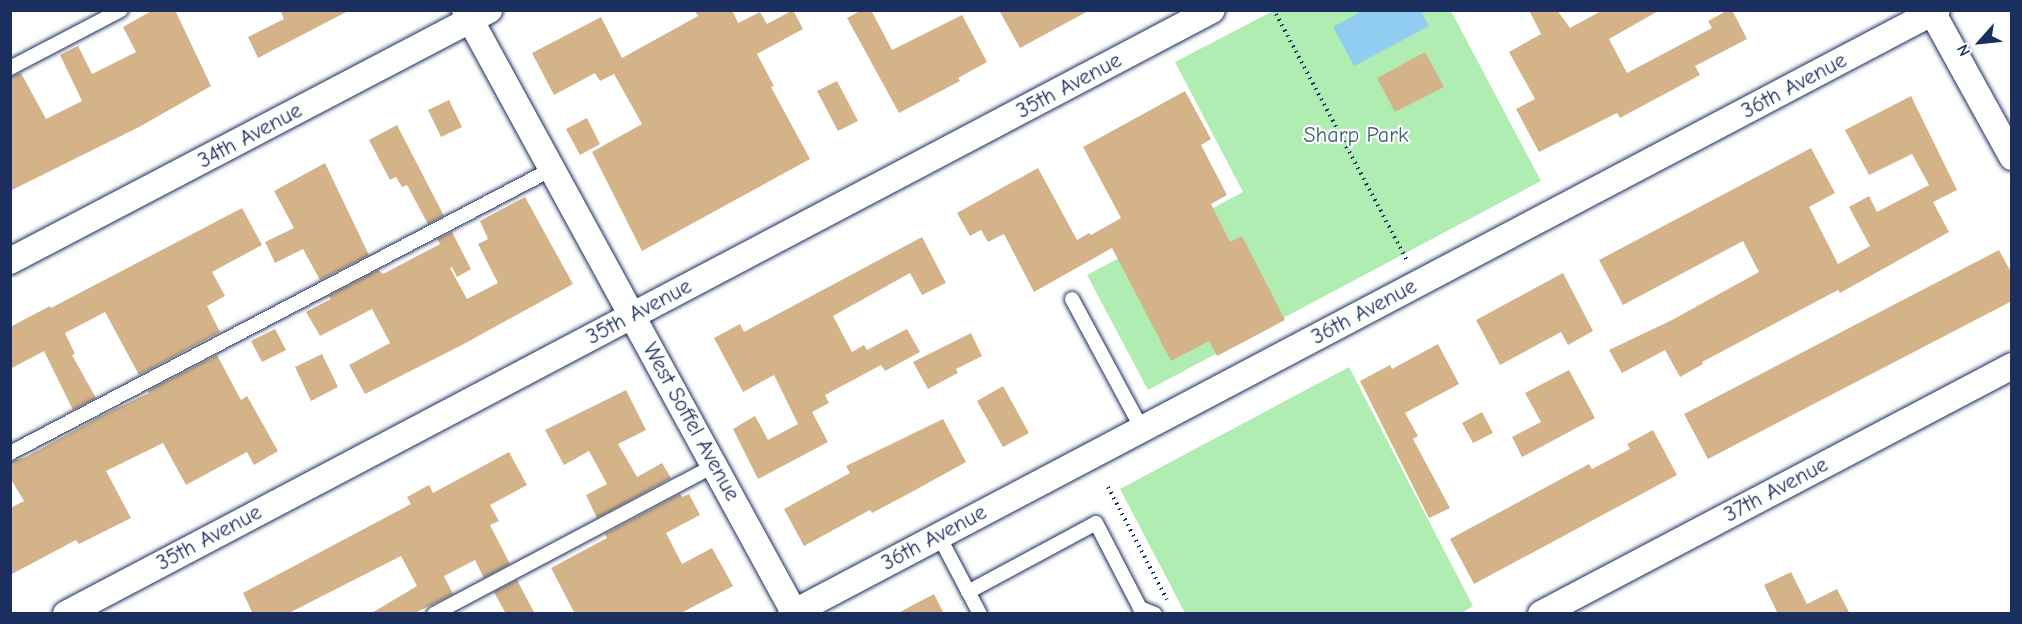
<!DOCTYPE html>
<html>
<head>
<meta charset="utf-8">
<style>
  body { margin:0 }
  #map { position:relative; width:2022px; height:624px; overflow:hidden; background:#fff; font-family:"Comic Neue",sans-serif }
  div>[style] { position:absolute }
  .green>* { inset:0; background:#b0edb3 }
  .water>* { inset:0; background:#90cdf1 }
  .building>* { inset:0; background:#d5b388 }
  .path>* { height:4px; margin-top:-2px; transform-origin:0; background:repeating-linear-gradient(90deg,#1b2f5e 0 1.5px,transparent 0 6px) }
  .roads { filter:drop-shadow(0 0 2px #1b2f5e) drop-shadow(0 0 2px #1b2f5e) }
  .lane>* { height:14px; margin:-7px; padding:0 7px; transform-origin:7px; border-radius:7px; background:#fff }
  .street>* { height:26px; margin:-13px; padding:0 13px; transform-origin:13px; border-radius:13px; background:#fff }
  span { translate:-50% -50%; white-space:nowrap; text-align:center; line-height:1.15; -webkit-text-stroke:4.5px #fff; paint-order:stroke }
  .street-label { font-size:22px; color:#1b2f5e }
  .park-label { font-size:22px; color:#405e73 }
  .frame { position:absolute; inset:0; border:12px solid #1b2f5e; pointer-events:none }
  .north { position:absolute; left:1950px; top:12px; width:60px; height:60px; -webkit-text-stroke:4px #fff; paint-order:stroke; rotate:243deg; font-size:16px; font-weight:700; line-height:24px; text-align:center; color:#1b2f5e }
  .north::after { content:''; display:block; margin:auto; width:21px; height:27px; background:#1b2f5e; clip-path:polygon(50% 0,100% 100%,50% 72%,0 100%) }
</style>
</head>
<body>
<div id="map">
  <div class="green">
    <i style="clip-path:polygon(1273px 11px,1451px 11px,1541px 181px,1148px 390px,1087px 275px,1243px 192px,1175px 62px)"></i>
    <i style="clip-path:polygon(1349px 367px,1473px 606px,1460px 614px,1185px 613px,1120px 489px)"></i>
  </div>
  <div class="water">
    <i style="clip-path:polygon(1364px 10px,1421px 11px,1429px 26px,1354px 66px,1333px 27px)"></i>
  </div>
  <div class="building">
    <i style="clip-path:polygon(153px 10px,175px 10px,211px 86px,141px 126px,10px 191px,10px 77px,21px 73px,46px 119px,82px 101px,60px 55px,78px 46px,92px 74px,136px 52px,123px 27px)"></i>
    <i style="clip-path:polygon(280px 10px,350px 10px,258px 58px,248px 37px,284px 19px)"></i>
    <i style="clip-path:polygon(694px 10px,732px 10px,738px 23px,760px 12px,767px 24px,793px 10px,803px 29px,757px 54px,774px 86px,771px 87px,810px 159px,642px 251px,592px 152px,642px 124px,614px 74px,600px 81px,595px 73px,554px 95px,532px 53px,601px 17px,622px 58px,698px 16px)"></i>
    <i style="clip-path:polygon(862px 10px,871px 10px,892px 50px,962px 15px,987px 62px,958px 78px,960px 81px,899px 113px,847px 18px)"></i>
    <i style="clip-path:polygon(999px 10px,1090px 10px,1020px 48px)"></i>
    <i style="clip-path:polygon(1529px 10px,1557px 10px,1570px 28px,1603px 10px,1660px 10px,1609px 39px,1627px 73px,1712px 28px,1708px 21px,1728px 10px,1732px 10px,1747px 39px,1695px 66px,1700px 75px,1620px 118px,1617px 113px,1539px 152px,1516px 109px,1535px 99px,1509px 52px,1541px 34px)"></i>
    <i style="clip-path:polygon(1425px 52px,1444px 87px,1395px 112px,1377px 78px)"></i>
    <i style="clip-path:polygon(837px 81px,858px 121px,838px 131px,817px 91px)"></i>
    <i style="clip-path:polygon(1185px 91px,1211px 139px,1201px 145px,1227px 195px,1211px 204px,1230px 242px,1242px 236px,1285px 320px,1217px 356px,1209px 341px,1171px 361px,1112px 248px,1034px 292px,1004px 234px,988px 242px,981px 230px,970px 236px,957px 213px,1038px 168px,1077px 240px,1089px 233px,1091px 235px,1121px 218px,1083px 147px)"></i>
    <i style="clip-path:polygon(1911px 96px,1957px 190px,1933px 202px,1949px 232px,1840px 293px,1838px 290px,1702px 362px,1703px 364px,1680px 377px,1665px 350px,1622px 373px,1609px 350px,1672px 320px,1759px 272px,1743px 241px,1623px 305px,1599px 260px,1811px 148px,1835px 193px,1809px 207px,1838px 264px,1870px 246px,1849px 207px,1869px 196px,1877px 212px,1929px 185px,1912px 154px,1869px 175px,1845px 130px)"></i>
    <i style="clip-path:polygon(449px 100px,462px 127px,441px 137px,428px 110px)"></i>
    <i style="clip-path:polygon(587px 118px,600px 144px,580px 155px,566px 129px)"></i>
    <i style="clip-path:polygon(397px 125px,444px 216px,428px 224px,407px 185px,402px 187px,396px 177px,390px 180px,369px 140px)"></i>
    <i style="clip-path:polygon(325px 163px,369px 255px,320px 280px,303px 249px,275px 263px,265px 242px,294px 228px,274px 191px)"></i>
    <i style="clip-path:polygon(525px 197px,573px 284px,462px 345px,365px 394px,349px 365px,390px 343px,372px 309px,320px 336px,306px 312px,331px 299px,329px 296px,378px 270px,383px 274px,440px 244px,437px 239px,452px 232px,471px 269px,457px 277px,452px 267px,450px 268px,467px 299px,498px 283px,478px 244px,488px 239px,480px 221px)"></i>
    <i style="clip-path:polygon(242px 208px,262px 245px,212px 272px,225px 296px,207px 306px,220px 332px,139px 375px,105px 312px,65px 333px,75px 354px,72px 355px,96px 398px,73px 410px,44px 351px,10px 369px,10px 327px,50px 306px,51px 308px)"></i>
    <i style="clip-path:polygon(922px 237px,946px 283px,922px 295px,910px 273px,833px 316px,852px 352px,864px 345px,867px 350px,907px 329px,920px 352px,885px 371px,881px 365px,825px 395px,829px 403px,812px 412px,828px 442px,758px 479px,733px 429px,755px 416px,768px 440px,798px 424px,774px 375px,743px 392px,714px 338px,740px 324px,744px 332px)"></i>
    <i style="clip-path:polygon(1999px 250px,2012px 274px,2012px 301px,1708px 459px,1684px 414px)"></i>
    <i style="clip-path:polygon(1563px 273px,1593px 331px,1568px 345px,1561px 332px,1500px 365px,1476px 320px)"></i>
    <i style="clip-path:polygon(275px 329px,286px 350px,262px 362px,251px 341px)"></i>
    <i style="clip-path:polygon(971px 333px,982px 356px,956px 369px,958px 373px,928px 389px,913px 362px)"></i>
    <i style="clip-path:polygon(1438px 344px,1459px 384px,1405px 413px,1418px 436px,1413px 439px,1450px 508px,1429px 518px,1360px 381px,1390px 365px,1392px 369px)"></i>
    <i style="clip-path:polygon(322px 354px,338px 387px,311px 401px,295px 367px)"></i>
    <i style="clip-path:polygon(217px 355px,241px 400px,247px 396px,278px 451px,254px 465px,247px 452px,186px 485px,163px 443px,106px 471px,131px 518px,79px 544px,76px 540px,10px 575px,10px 508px,24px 501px,10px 478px,10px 462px,26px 457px,105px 414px,149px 393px,148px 391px)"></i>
    <i style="clip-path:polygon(1569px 370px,1595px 418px,1522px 457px,1512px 437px,1541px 422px,1525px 393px)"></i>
    <i style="clip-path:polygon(1003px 386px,1029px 433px,1003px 447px,977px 401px)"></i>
    <i style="clip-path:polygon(626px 390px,646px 430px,618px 444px,637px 477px,662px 463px,671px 478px,597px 518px,586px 495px,607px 484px,589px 451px,564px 465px,545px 430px)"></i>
    <i style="clip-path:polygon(1482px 412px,1493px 433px,1473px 443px,1462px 423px)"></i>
    <i style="clip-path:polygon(943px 419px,966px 462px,908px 494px,872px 513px,870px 510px,804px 546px,784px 509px,850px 473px,846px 466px)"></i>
    <i style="clip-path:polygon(1653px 430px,1677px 475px,1474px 584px,1450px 539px,1589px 464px,1592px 469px,1630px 449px,1627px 444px)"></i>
    <i style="clip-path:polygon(509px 452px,527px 485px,490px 505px,499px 521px,490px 525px,510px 564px,484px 578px,475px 560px,444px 576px,453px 594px,413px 614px,370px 614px,417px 586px,401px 556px,287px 614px,253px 614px,243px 593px,411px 504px,407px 497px,429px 485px,433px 493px)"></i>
    <i style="clip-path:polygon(680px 494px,682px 497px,689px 494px,700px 515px,666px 533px,682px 564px,712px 548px,733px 586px,679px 614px,575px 614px,551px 568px,607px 538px,605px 534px)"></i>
    <i style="clip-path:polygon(1791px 572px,1807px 604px,1837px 589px,1850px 614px,1778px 614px,1764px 585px)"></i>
    <i style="clip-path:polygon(517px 580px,535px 614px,506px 614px,494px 592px)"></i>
    <i style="clip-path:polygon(934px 594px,944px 614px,896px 614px)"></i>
  </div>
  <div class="path">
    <i style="left:1276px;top:14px;width:279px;rotate:62deg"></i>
    <i style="left:1108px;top:487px;width:127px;rotate:62.4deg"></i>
  </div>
  <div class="roads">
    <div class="lane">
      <i style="left:10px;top:68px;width:125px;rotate:-27.6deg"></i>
      <i style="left:1072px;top:299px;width:148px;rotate:61.7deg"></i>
      <i style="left:10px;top:453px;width:612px;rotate:-27.65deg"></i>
      <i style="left:939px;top:536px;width:88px;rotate:62.3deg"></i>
      <i style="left:968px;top:592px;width:145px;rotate:-28.3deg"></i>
      <i style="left:1096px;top:523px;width:96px;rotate:62.6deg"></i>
      <i style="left:1140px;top:608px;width:16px;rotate:22deg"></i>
      <i style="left:434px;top:614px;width:317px;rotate:-27.9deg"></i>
    </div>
    <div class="street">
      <i style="left:465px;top:10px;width:688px;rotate:61.35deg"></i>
      <i style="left:1931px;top:10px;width:168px;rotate:61.1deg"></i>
      <i style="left:10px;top:261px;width:541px;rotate:-27.65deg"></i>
      <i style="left:66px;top:614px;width:1295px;rotate:-27.79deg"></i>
      <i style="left:791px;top:614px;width:1295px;rotate:-27.79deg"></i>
      <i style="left:1541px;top:614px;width:532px;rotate:-27.77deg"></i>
    </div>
  </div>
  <div class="street-label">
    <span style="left:1069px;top:86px;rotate:-28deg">35th Avenue</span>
    <span style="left:1794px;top:86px;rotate:-28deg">36th Avenue</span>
    <span style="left:250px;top:136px;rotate:-28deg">34th Avenue</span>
    <span style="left:639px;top:312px;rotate:-28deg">35th Avenue</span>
    <span style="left:1364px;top:312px;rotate:-28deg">36th Avenue</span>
    <span style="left:691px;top:422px;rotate:61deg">West Soffel Avenue</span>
    <span style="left:1776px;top:490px;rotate:-28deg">37th Avenue</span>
    <span style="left:209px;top:538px;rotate:-28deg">35th Avenue</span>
    <span style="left:934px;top:538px;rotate:-28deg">36th Avenue</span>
  </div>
  <div class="park-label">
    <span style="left:1356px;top:136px">Sharp Park</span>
  </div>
  <div class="frame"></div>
  <div class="north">N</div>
</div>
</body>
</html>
